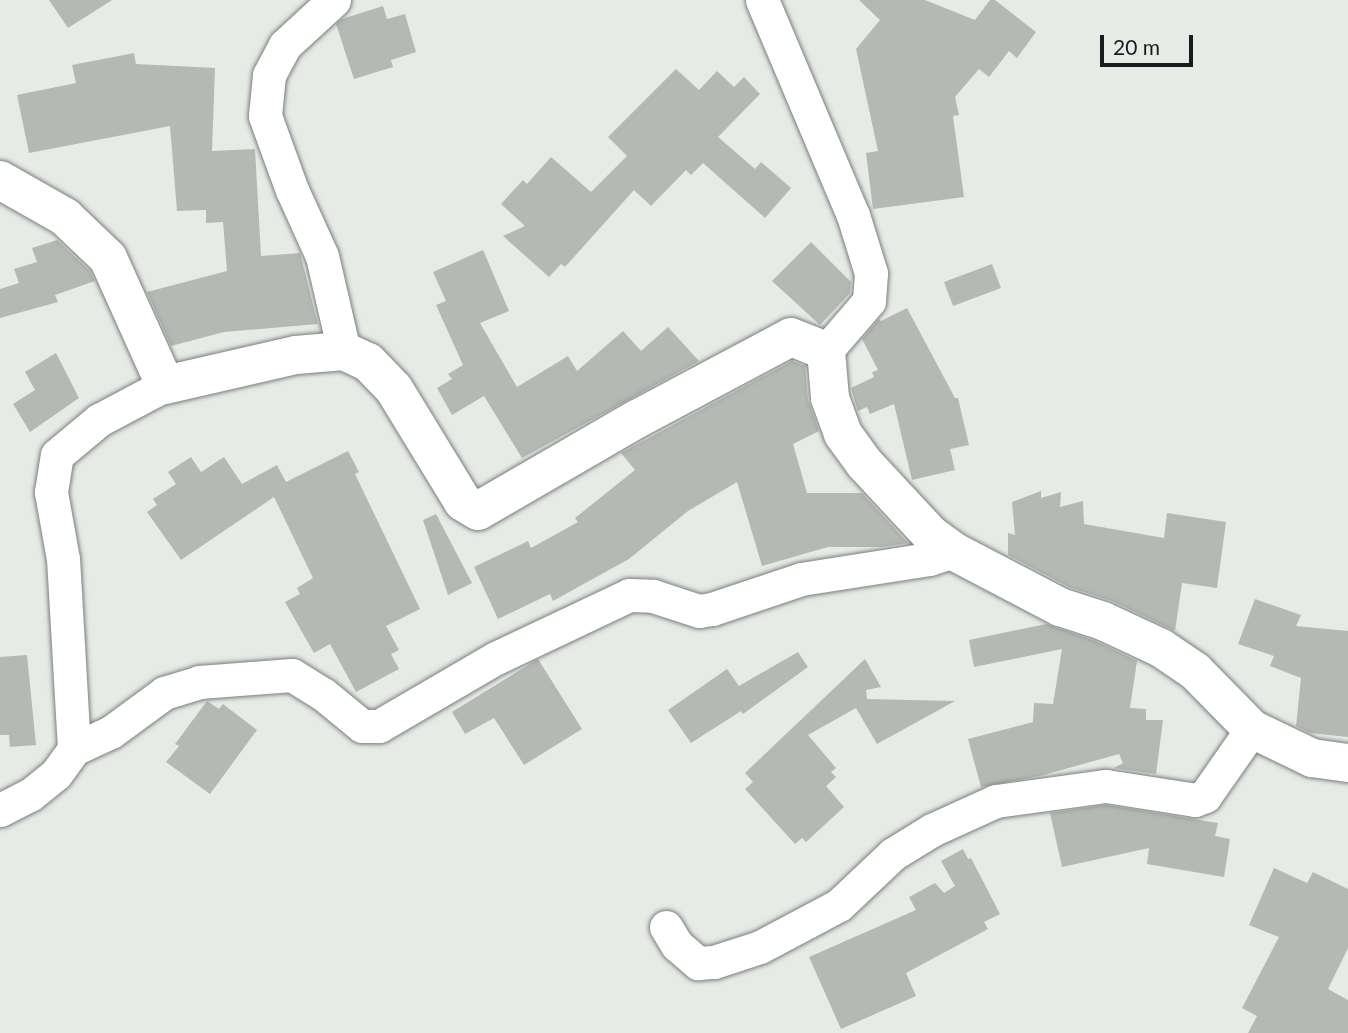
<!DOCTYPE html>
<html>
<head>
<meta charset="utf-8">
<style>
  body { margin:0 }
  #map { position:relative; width:1348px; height:1033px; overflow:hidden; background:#e7ebe7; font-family:Lato,sans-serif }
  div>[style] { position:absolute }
  .building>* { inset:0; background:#b5b9b5 }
  .roads { filter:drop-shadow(0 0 2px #7b7f7b) drop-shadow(0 0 2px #7b7f7b) }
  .street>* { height:33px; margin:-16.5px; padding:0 16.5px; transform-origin:16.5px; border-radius:16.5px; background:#fff }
  .secondary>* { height:38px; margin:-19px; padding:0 19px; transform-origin:19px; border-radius:19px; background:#fff }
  span { translate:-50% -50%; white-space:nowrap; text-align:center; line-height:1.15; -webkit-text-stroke:5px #e7ebe7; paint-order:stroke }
  .scale { position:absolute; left:1100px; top:35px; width:93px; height:32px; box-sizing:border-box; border:4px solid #1a1b1a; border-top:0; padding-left:9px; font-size:21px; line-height:24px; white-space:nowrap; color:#1a1b1a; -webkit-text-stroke:5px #e7ebe7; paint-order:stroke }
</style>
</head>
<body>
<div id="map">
  <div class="building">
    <i style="clip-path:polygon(49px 0,112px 0,68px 28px)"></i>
    <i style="clip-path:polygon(859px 0,925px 0,975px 20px,990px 0,995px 0,1036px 32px,1017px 58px,1009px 51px,989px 77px,979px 69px,955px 97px,959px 115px,953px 116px,964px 197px,873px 209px,866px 153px,878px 151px,856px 49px,880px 20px)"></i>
    <i style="clip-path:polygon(383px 6px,387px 19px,405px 14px,416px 52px,391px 60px,393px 67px,354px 79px,336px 24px,342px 19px)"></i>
    <i style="clip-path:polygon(134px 53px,136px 64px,215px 68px,212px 151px,255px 149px,261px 256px,300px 253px,318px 324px,224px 332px,171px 346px,147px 292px,227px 271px,223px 222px,206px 223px,206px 210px,177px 211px,170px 126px,29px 153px,17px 95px,76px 83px,72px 65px)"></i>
    <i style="clip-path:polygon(676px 69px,699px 90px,717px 71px,734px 87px,744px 77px,760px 94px,718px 137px,755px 169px,761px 162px,791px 188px,765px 218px,703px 163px,691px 175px,686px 170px,651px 206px,634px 190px,565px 267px,561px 264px,549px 277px,503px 236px,525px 226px,501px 204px,523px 180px,527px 184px,551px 157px,591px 192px,627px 156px,608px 137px)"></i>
    <i style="clip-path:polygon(57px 240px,90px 271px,95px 281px,55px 295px,58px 302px,0 318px,0 289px,19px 283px,14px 269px,37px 262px,32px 248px)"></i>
    <i style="clip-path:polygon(811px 242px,851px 282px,850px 293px,820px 325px,772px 281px)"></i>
    <i style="clip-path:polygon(483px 250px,509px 311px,480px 323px,517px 387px,568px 356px,577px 371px,623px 331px,641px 351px,668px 327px,699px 361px,522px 458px,484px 396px,452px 415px,437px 388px,452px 379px,448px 374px,463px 365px,436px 305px,446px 301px,433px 272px)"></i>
    <i style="clip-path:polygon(992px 264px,1001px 288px,953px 306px,944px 282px)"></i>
    <i style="clip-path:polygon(907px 308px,955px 398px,958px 398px,969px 445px,950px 449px,955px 470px,912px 480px,894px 404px,870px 414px,867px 407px,858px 411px,851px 388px,874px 377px,872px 372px,878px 370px,862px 339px,879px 319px,881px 321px)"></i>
    <i style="clip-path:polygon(56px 353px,79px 398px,30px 432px,13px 404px,35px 390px,25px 372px)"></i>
    <i style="clip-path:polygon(792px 361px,805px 366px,808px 400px,819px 431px,793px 444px,807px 493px,862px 493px,908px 543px,881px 547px,828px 547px,762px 566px,737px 482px,688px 511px,629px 559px,553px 601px,550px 594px,498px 619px,474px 567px,528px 541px,531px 548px,578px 522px,575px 518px,635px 470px,621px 453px)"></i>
    <i style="clip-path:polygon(348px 451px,359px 472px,355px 474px,420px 609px,386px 626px,399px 650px,391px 654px,399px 669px,356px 692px,330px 644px,314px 653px,285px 602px,300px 594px,297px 588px,313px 578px,274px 497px,181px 560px,147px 512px,157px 505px,153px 499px,176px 484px,168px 472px,191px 457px,201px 472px,224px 457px,242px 484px,277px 465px,286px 482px)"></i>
    <i style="clip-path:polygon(1041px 491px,1041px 498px,1061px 492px,1060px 507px,1083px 501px,1084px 524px,1164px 538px,1167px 513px,1226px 522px,1217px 588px,1182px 583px,1175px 631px,1112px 601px,1069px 587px,1008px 555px,1008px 533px,1015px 535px,1012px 502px)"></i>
    <i style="clip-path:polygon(436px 514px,472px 583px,448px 595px,423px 520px)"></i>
    <i style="clip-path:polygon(1255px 599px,1301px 615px,1296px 626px,1348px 631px,1348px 737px,1310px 733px,1296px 726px,1301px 678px,1270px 666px,1274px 656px,1238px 644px)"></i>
    <i style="clip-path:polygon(1046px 624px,1095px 641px,1137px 661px,1130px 708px,1146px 709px,1146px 720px,1163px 720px,1156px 774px,1114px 768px,1123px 763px,1119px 754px,1040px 776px,981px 787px,968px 739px,1033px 722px,1034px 703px,1053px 704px,1062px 649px,974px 667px,969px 640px)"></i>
    <i style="clip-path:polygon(798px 652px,808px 667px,743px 714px,741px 711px,691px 743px,668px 710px,727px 669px,739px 686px)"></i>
    <i style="clip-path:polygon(27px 655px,36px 745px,10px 747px,9px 735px,0 735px,0 657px)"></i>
    <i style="clip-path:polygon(538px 659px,582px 729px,524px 765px,494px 718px,465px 734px,452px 712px)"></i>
    <i style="clip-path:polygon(865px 659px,881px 687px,866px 690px,867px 699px,955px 701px,877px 744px,856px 708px,808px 735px,836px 768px,831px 772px,836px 777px,826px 786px,844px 807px,806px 842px,802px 838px,795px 844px,745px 789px,753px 782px,745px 773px)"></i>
    <i style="clip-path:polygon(207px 701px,219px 709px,223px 704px,257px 730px,210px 794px,166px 762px,179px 746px,175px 744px)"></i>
    <i style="clip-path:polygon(1106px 805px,1218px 823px,1215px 836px,1230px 839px,1224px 877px,1147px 864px,1149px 848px,1062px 867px,1050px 813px)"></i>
    <i style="clip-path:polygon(963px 849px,968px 859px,971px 858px,1000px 914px,984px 922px,988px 929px,906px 973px,916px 996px,841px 1029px,809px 957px,916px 910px,909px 897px,935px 883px,944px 893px,955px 886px,941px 861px)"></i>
    <i style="clip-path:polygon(1274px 868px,1307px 883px,1313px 872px,1348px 889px,1348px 948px,1328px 989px,1348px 1000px,1348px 1033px,1248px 1033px,1257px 1016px,1242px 1008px,1279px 937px,1249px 925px)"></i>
  </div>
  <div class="roads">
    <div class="street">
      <i style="left:334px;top:0;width:67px;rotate:137.4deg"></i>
      <i style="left:285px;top:45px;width:34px;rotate:118deg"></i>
      <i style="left:269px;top:75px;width:41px;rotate:95.6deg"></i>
      <i style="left:265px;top:116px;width:79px;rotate:70deg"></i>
      <i style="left:292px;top:190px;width:72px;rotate:65.6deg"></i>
      <i style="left:322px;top:256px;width:98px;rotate:77deg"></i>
      <i style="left:762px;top:0;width:233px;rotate:67.1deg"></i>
      <i style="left:853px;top:215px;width:61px;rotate:72.8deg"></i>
      <i style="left:871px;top:273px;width:28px;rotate:94deg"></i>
      <i style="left:869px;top:301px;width:66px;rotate:130.7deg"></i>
      <i style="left:74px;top:749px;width:41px;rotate:-24.7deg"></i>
      <i style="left:111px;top:732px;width:66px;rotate:-36.3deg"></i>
      <i style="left:164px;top:693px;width:37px;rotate:-17deg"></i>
      <i style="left:199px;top:682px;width:93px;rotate:-4.3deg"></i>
      <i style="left:292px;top:675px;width:36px;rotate:32deg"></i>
      <i style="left:323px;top:694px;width:50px;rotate:39.4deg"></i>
      <i style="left:362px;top:726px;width:17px"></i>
      <i style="left:379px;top:726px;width:135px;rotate:-30.2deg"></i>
      <i style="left:496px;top:658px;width:147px;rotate:-25.3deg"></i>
      <i style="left:629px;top:595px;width:24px;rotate:2deg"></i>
      <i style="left:653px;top:596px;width:48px;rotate:18.1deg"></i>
      <i style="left:699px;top:611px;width:13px;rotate:-9deg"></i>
      <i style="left:712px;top:609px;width:94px;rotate:-18.6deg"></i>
      <i style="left:801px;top:579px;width:130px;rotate:-8.9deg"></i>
      <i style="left:929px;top:559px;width:25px;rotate:-18deg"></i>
      <i style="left:0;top:810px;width:34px;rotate:-27deg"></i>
      <i style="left:30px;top:795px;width:33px;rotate:-39deg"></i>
      <i style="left:56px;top:774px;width:31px;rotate:-54deg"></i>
      <i style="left:74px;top:749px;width:190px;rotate:-93.3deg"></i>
      <i style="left:63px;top:559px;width:68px;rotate:-100.2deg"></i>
      <i style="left:51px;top:492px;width:37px;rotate:-81deg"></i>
      <i style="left:57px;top:455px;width:55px;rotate:-39.8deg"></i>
      <i style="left:99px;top:420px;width:75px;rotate:-27.9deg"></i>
      <i style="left:666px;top:927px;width:21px;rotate:59deg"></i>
      <i style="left:677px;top:945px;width:28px;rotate:41deg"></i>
      <i style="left:698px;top:963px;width:16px;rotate:-4deg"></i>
      <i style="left:714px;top:962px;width:48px;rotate:-18.1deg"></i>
      <i style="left:760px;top:947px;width:89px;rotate:-28deg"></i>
      <i style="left:839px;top:905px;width:74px;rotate:-43.4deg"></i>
      <i style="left:893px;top:854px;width:46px;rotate:-31.6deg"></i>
      <i style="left:932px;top:830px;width:70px;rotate:-24.4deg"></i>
      <i style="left:996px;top:801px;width:111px;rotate:-7.8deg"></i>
      <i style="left:1106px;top:786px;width:90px;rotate:8.9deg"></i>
      <i style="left:1195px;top:800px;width:11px;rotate:-22deg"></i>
      <i style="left:1205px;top:796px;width:82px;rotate:-55deg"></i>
    </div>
    <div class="secondary">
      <i style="left:0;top:180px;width:75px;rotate:29.6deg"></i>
      <i style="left:65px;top:217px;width:59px;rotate:43.6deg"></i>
      <i style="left:108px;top:258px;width:139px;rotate:65.8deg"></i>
      <i style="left:165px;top:385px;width:134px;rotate:-12.9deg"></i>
      <i style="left:296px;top:355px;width:48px;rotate:-4.8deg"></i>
      <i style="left:344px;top:351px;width:26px;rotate:25deg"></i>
      <i style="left:368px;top:362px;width:37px;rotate:46deg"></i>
      <i style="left:394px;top:389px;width:132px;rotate:58.6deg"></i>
      <i style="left:463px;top:502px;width:17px;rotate:31deg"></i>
      <i style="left:478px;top:511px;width:184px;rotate:-30.1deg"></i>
      <i style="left:637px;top:419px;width:174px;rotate:-28deg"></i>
      <i style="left:791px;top:337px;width:38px;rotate:22deg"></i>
      <i style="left:826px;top:351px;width:47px;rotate:85.1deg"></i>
      <i style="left:830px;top:398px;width:38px;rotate:70deg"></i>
      <i style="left:843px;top:434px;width:36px;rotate:54deg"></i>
      <i style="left:864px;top:463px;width:97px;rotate:47.1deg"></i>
      <i style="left:930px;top:534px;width:29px;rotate:36deg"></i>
      <i style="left:953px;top:551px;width:121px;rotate:27.6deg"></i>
      <i style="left:1060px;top:607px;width:45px;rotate:18deg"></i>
      <i style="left:1103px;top:621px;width:64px;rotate:25deg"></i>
      <i style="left:1161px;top:648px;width:41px;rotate:34.1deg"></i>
      <i style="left:1195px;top:671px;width:81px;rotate:45.5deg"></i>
      <i style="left:1252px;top:729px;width:67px;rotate:25.8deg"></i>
      <i style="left:1312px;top:758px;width:36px;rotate:8deg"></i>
    </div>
  </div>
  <div class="scale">20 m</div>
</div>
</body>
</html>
